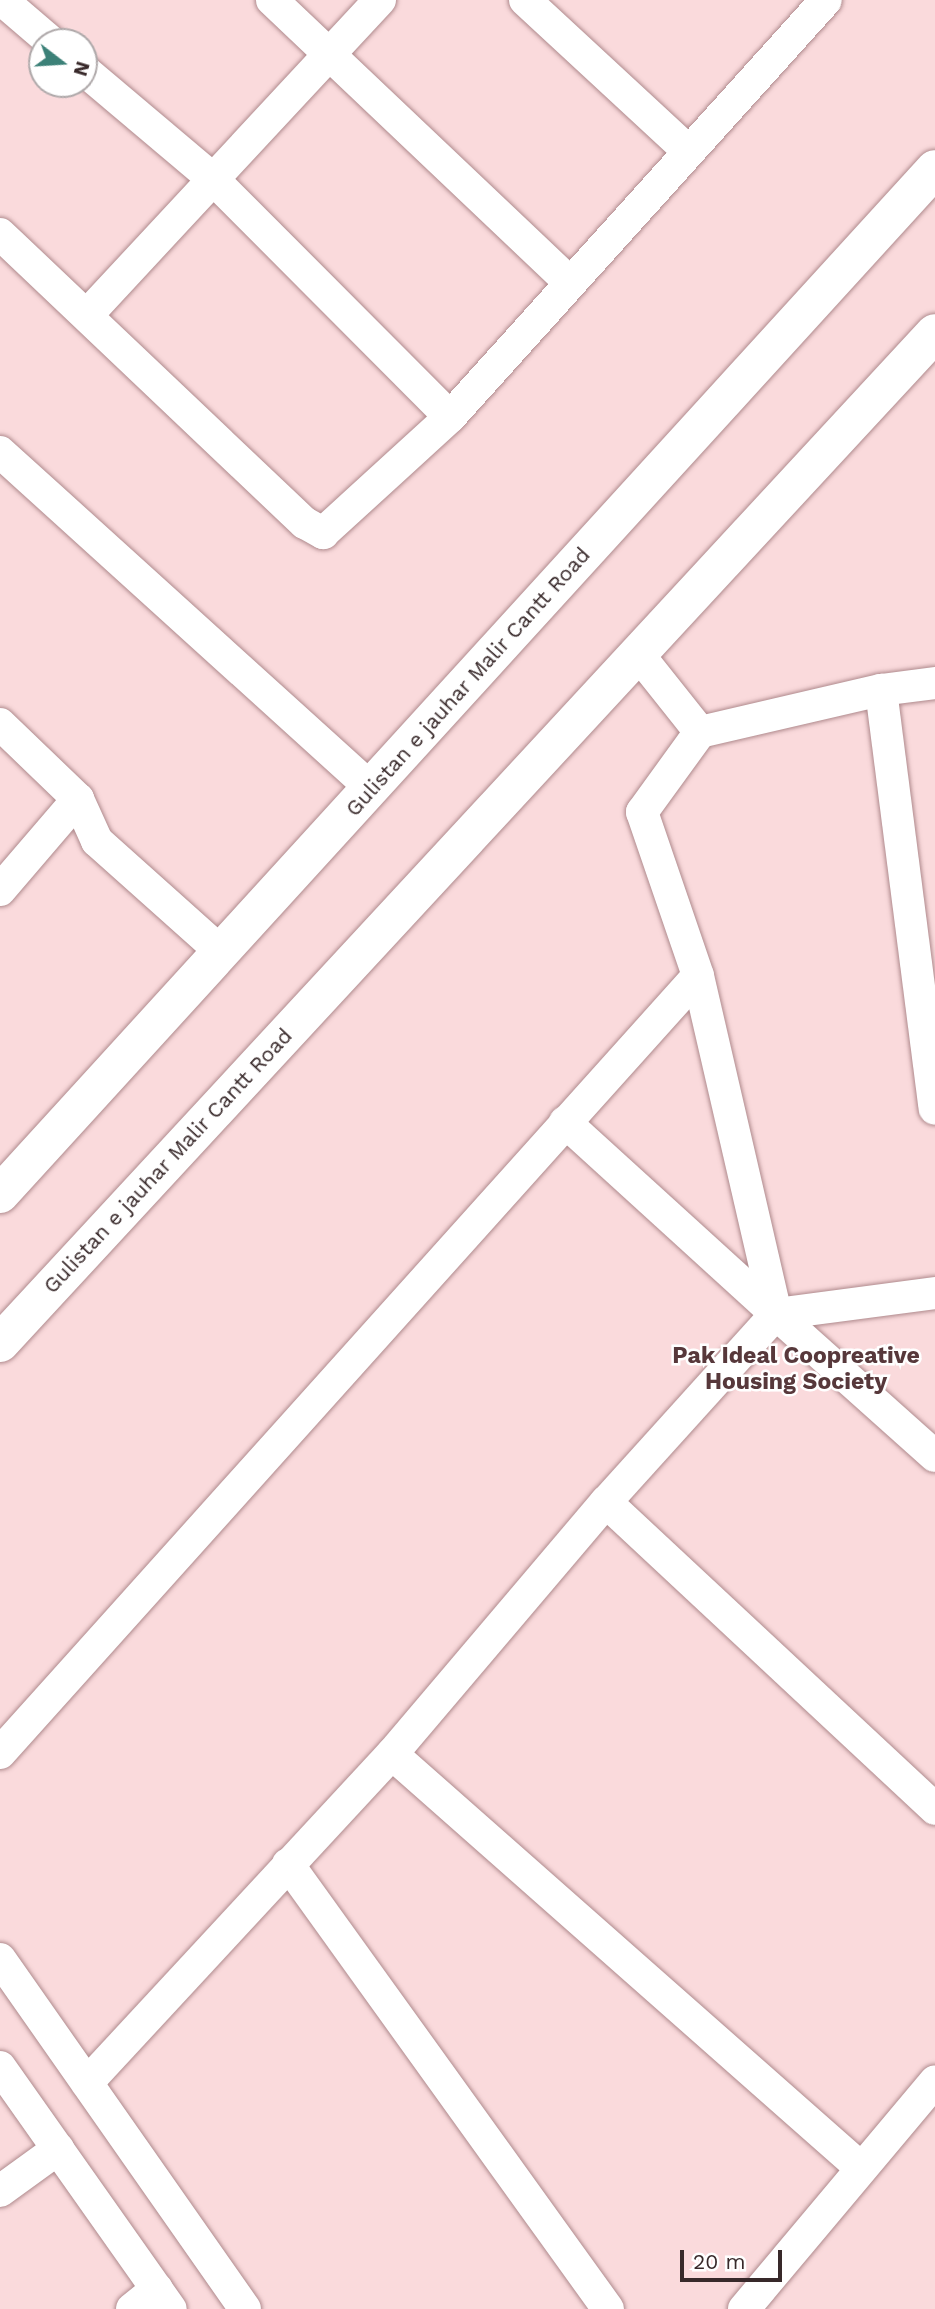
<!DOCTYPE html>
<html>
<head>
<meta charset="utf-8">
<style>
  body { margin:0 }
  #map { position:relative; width:935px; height:2309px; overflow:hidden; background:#fadadc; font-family:"Work Sans",sans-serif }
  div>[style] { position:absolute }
  .roads { filter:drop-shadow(0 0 2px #af8a8d) drop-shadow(0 0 2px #af8a8d) }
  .street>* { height:32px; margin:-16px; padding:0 16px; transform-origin:16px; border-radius:16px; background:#fff }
  .secondary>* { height:38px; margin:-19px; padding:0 19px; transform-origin:19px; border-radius:19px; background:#fff }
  span { translate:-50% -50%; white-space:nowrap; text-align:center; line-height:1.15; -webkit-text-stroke:5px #fff; paint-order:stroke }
  .street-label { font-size:21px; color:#38292a }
  .neighbourhood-label { font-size:23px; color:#57383b; font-weight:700 }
  .north { position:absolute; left:28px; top:28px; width:70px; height:70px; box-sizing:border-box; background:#fff; border:2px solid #afa9aa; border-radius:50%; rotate:107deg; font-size:19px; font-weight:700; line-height:28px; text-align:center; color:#38292a }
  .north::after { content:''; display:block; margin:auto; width:24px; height:32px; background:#3c8178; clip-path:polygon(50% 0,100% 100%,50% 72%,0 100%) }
  .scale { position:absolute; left:680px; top:2250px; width:102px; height:32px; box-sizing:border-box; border:4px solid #38292a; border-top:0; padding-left:9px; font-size:21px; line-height:24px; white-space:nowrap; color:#38292a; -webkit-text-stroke:5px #fff; paint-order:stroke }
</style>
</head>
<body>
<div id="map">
  <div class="roads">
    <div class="street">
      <i style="left:2px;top:0;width:65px;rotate:40.6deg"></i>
      <i style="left:272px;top:0;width:410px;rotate:43.5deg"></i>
      <i style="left:525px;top:0;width:222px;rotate:42.8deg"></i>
      <i style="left:84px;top:70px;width:170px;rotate:40.2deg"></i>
      <i style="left:214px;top:180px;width:334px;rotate:45.1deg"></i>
      <i style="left:0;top:234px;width:420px;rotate:43.5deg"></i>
      <i style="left:305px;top:523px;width:21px;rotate:29deg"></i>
      <i style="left:323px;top:533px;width:172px;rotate:-42.4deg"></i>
      <i style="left:450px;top:417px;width:561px;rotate:-47.96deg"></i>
      <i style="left:88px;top:314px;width:429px;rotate:-47.1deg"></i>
      <i style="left:0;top:452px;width:501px;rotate:42.17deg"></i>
      <i style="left:638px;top:654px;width:100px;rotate:51.5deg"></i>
      <i style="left:700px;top:732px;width:186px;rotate:-13.1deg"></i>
      <i style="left:881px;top:690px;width:54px;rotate:-7.4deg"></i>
      <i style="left:881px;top:690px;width:422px;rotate:82.7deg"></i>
      <i style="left:0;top:724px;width:108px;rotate:43.9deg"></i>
      <i style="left:78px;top:799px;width:46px;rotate:65.7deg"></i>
      <i style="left:97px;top:841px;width:166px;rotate:41.8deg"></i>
      <i style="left:700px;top:732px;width:99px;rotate:125.9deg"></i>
      <i style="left:642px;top:812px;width:173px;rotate:71.1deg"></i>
      <i style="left:698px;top:976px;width:347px;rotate:77deg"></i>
      <i style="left:776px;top:1314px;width:213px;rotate:41.8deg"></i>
      <i style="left:0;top:890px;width:120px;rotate:-49.4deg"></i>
      <i style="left:565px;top:1122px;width:285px;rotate:42.3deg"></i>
      <i style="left:606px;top:1502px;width:450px;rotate:43deg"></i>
      <i style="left:0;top:1753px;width:1044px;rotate:-48.07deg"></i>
      <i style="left:392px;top:1754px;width:626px;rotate:41.44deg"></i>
      <i style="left:288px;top:1864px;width:548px;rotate:54.28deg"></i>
      <i style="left:0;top:1959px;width:427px;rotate:55deg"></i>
      <i style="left:0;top:2067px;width:296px;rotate:54.8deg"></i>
      <i style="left:87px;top:2083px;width:449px;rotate:-47.2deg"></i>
      <i style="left:392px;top:1754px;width:331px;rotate:-49.7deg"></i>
      <i style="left:606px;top:1502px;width:253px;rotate:-47.9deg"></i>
      <i style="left:776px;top:1314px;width:160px;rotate:-7.5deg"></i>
      <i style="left:0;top:2191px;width:72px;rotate:-35.9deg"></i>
      <i style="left:132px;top:2309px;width:32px;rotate:-39deg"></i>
      <i style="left:744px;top:2309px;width:297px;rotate:-50deg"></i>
    </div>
    <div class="secondary">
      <i style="left:0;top:1194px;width:1387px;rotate:-47.63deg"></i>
      <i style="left:0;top:1343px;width:1376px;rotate:-47.21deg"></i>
    </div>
  </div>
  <div class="street-label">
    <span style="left:468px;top:682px;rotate:-48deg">Gulistan e jauhar Malir Cantt Road</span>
    <span style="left:168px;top:1161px;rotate:-47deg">Gulistan e jauhar Malir Cantt Road</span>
  </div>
  <div class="neighbourhood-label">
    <span style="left:796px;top:1369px">Pak Ideal Coopreative<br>Housing Society</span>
  </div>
  <div class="north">N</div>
  <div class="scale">20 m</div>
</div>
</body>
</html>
